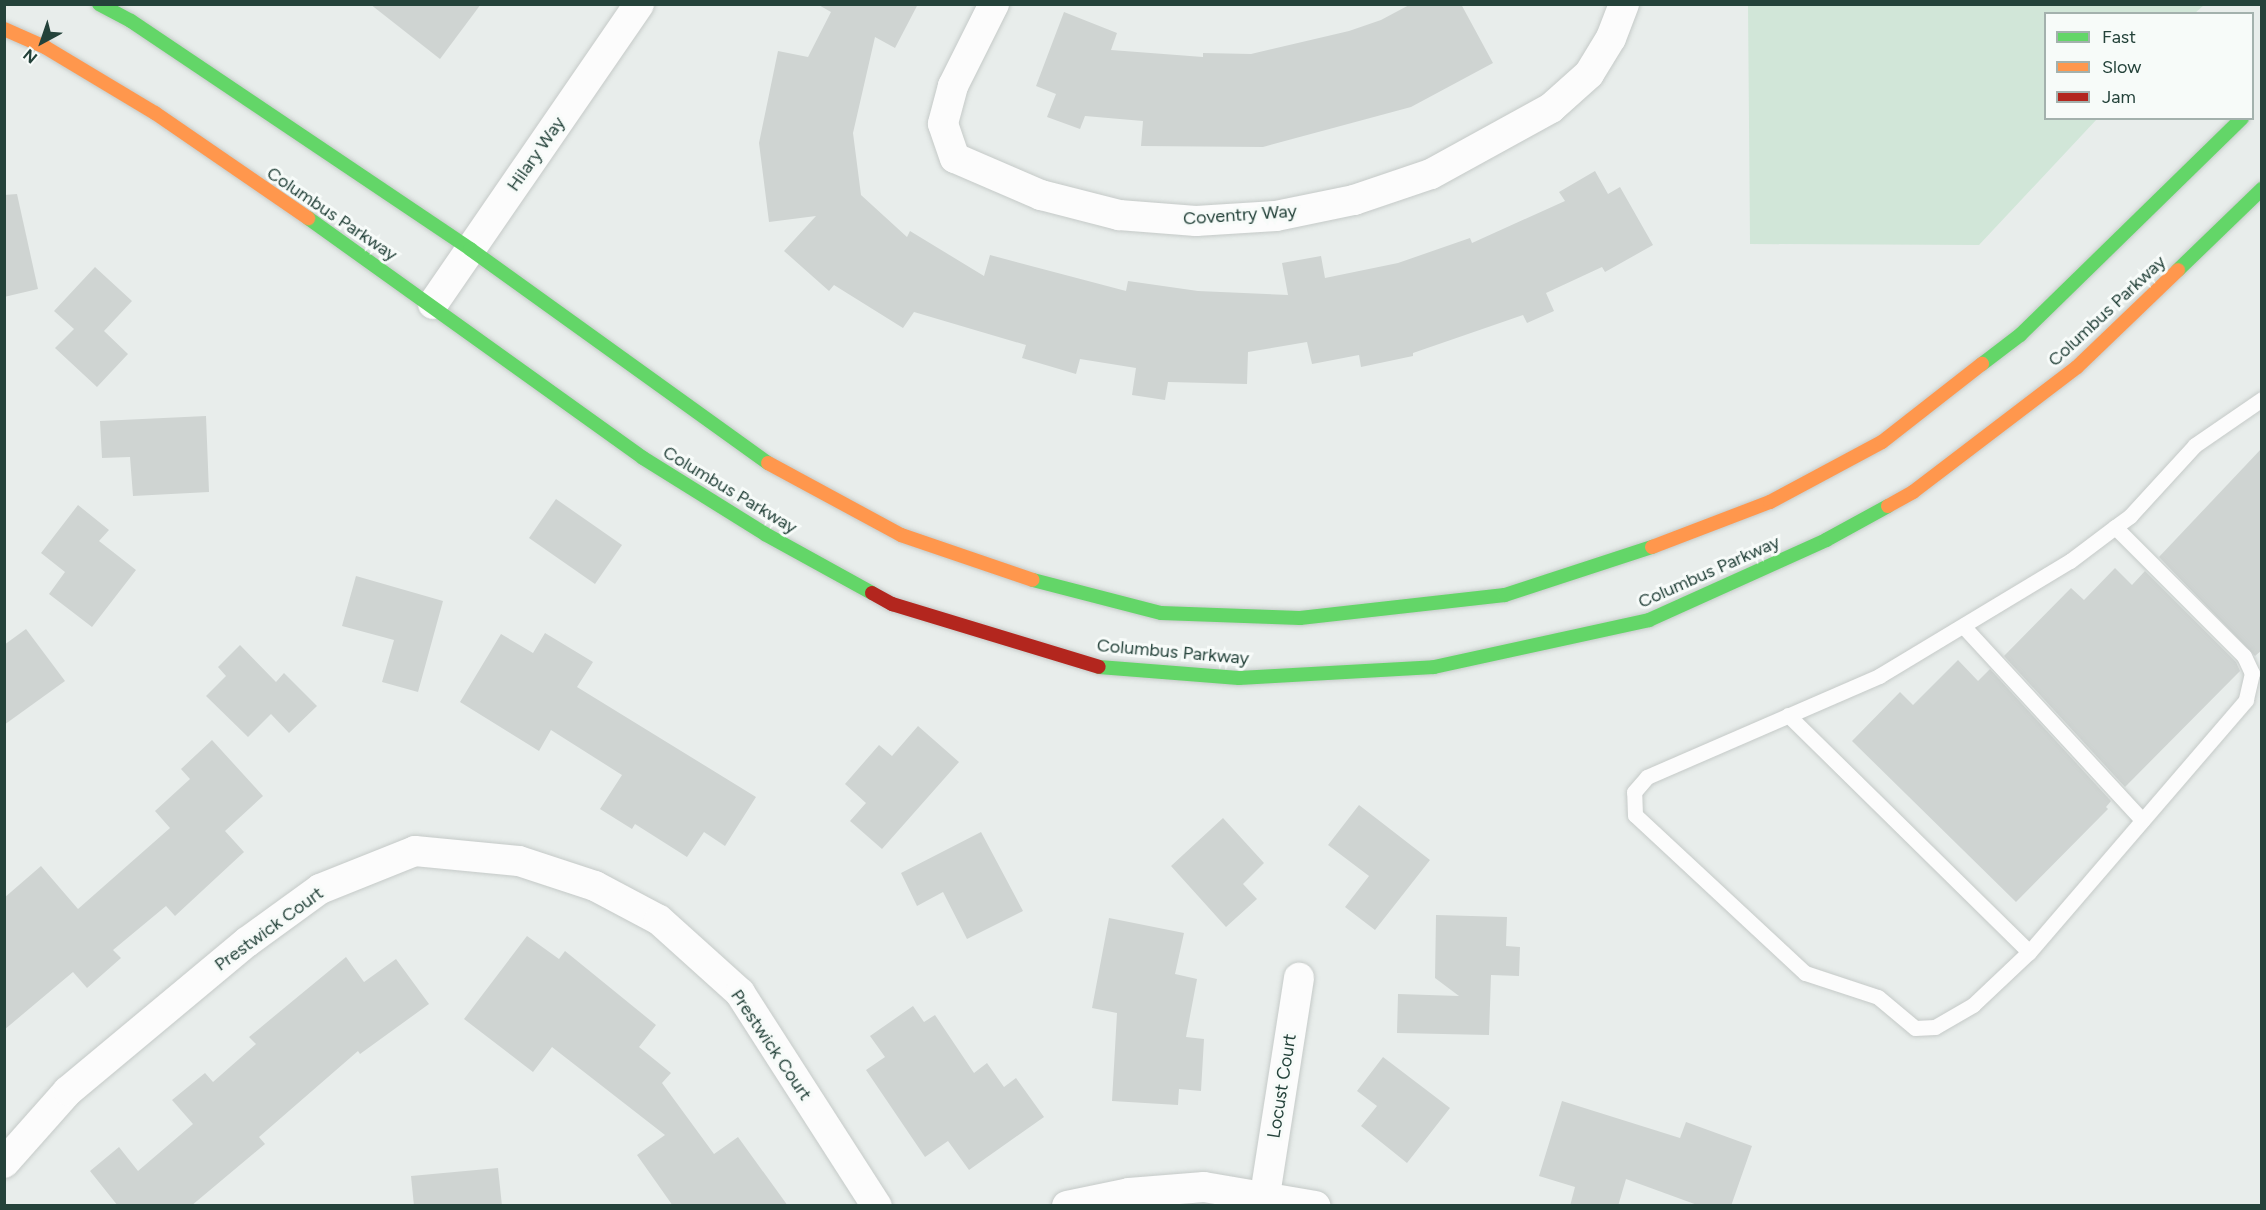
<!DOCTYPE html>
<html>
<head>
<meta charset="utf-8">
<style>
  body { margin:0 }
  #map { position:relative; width:2266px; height:1210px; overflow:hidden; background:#e8edeb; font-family:Figtree,sans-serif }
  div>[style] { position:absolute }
  .green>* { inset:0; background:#d1e6d8 }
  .building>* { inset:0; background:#cfd4d2 }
  .roads { filter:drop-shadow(0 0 2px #c5cac8) drop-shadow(0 0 2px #c5cac8) }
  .lane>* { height:15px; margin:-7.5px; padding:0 7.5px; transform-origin:7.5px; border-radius:7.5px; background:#fcfcfc }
  .street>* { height:30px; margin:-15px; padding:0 15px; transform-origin:15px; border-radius:15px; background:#fcfcfc }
  .fast>* { height:14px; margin:-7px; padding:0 7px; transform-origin:7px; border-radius:7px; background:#63d668 }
  .slow>* { height:14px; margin:-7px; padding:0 7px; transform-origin:7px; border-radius:7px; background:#ff974d }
  .jam>* { height:14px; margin:-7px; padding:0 7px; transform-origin:7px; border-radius:7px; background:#b3261e }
  span { translate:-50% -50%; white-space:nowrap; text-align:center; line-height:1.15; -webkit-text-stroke:6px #f7fbf9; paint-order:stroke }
  .street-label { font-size:18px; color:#24423a }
  .frame { position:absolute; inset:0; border:6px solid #24423a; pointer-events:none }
  .legend { position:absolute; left:2044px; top:12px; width:210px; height:108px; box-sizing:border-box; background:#f7fbf9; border:2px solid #a3b1ad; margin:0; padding:8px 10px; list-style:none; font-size:18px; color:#24423a }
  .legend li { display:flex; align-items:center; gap:12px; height:30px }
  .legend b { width:30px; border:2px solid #a3b1ad }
  .north { position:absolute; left:12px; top:12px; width:60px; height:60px; -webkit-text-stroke:4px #f7fbf9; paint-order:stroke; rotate:220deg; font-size:16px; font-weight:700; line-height:24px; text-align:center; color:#24423a }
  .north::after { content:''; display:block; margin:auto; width:21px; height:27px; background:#24423a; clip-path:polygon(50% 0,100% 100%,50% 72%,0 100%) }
</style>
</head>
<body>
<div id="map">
  <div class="green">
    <i style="clip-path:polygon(1748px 5px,1748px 4px,2204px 5px,2195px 13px,2046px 14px,2046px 118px,2097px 119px,1979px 245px,1750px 244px)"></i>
  </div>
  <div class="building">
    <i style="clip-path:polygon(370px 4px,481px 4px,440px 59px)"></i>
    <i style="clip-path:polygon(817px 4px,918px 4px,895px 48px,875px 37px,853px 133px,861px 195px,907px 237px,910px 231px,984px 276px,990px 255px,1126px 291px,1128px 281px,1198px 291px,1288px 295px,1282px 263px,1321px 256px,1325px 278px,1398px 263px,1470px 238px,1472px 243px,1565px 201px,1559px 192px,1595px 171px,1608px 194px,1620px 187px,1653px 245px,1605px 272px,1602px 267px,1546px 293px,1554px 311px,1527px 323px,1523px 315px,1413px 353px,1413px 356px,1361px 367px,1359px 355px,1312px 364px,1307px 342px,1248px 352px,1247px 384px,1168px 382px,1165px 400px,1132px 395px,1136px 368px,1080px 359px,1076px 374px,1022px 358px,1026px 345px,914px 312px,903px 328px,834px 285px,829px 291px,784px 251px,816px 216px,769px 222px,759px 143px,778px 51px,808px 57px,831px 12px)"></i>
    <i style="clip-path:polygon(1411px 4px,1461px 4px,1493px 63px,1411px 107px,1263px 147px,1141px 146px,1143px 121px,1085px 116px,1080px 129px,1047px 117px,1056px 94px,1036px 86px,1064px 12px,1117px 33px,1111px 50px,1203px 57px,1203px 53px,1251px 54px,1349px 31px,1381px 20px)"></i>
    <i style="clip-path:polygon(17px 194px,38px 289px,4px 297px,4px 195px)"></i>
    <i style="clip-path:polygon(95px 267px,132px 301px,104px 331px,128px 354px,97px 387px,55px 348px,74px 329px,54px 311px)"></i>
    <i style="clip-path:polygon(206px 416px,209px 492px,133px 496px,130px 457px,102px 458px,100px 421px)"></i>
    <i style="clip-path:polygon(2262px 448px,2262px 650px,2255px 656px,2159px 557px)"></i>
    <i style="clip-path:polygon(556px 499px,622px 545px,595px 584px,529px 538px)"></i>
    <i style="clip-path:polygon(78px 505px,109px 530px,99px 541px,136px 570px,92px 627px,49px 594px,65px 572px,41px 553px)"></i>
    <i style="clip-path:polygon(2115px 568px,2132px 585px,2145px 571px,2236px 662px,2240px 671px,2125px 787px,2004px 656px,2071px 588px,2084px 600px)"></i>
    <i style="clip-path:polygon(356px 576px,443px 601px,418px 692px,382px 682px,394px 640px,342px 626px)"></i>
    <i style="clip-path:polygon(26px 629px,65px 681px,4px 725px,4px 645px)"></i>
    <i style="clip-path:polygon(545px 633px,593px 662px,577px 687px,756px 797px,725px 846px,704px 832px,687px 857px,635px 824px,632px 829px,600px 809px,622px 775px,551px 730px,539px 751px,460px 702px,501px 634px,533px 653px)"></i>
    <i style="clip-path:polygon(240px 645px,276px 682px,284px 673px,317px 706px,289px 733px,271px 714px,248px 737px,206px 696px,226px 676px,218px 667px)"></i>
    <i style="clip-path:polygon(1958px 660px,1978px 681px,1990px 669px,2111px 801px,2106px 807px,2108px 809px,2016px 902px,1852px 741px,1900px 692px,1913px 705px)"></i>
    <i style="clip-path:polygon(918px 726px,959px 762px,882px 849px,850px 821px,866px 803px,845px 784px,879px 745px,892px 756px)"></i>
    <i style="clip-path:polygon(212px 740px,263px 796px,225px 831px,244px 852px,175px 916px,166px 906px,113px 950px,121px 958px,87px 988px,73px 972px,4px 1030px,4px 898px,41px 866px,78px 909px,170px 828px,155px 811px,190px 779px,181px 769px)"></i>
    <i style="clip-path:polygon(1359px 805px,1430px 860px,1375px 930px,1345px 907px,1369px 876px,1328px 845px)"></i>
    <i style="clip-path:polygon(1223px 818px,1264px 863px,1243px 884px,1257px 899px,1226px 927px,1171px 866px)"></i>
    <i style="clip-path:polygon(981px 832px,1023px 911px,967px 939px,943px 892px,917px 906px,901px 873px)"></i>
    <i style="clip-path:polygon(1436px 915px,1507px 917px,1506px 946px,1520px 947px,1519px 976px,1491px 975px,1489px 1035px,1397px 1033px,1398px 994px,1459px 996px,1435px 978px)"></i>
    <i style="clip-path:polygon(1109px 918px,1184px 933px,1175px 974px,1197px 979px,1186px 1037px,1204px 1039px,1201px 1091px,1179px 1089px,1178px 1105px,1112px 1101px,1117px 1013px,1092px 1008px)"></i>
    <i style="clip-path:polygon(527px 936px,559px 959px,565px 951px,656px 1025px,639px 1047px,671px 1073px,662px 1083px,714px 1154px,738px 1137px,788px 1206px,673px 1206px,637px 1155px,665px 1135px,552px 1047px,533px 1072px,464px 1019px)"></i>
    <i style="clip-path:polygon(346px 957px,364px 982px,396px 959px,429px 1004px,360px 1054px,358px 1051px,259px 1137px,265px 1144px,191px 1206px,118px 1206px,90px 1171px,119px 1147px,138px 1171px,193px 1124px,172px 1100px,205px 1073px,213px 1082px,256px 1044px,249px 1037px)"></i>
    <i style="clip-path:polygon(913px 1006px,924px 1022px,935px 1015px,974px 1073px,987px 1063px,1004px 1087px,1016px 1078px,1044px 1117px,969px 1170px,948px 1141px,925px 1157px,866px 1070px,885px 1057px,870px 1036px)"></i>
    <i style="clip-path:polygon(1383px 1057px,1450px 1108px,1407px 1163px,1361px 1126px,1377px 1106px,1357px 1091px)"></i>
    <i style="clip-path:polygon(1562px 1101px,1680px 1138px,1686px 1122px,1752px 1146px,1731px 1206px,1700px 1206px,1626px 1179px,1618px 1206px,1570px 1206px,1575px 1187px,1539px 1176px)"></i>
    <i style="clip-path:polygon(498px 1168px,502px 1206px,414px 1206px,411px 1176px)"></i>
  </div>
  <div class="roads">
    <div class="lane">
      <i style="left:2115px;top:527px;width:182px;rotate:45deg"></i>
      <i style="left:2244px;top:656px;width:19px;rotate:65deg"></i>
      <i style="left:2252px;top:673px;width:28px;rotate:103deg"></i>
      <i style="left:2246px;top:700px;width:333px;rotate:130.7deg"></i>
      <i style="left:2029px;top:952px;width:77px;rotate:136.6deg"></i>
      <i style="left:1973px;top:1005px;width:44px;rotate:149.9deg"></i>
      <i style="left:1935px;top:1027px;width:20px;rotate:177deg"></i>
      <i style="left:1915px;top:1028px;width:48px;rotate:-140deg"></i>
      <i style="left:1878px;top:997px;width:77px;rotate:-161.8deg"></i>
      <i style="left:1805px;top:973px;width:232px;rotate:-137.1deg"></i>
      <i style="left:1635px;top:815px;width:23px;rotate:-92deg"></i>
      <i style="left:1634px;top:792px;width:20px;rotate:-49deg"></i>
      <i style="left:1647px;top:777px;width:253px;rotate:-23.5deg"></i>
      <i style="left:1879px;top:676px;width:223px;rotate:-31.1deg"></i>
      <i style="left:2070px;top:561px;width:56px;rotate:-37.1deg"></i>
      <i style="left:2115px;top:527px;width:19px;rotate:-36deg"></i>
      <i style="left:2130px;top:516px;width:96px;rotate:-47.5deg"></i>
      <i style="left:2195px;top:445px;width:81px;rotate:-34.5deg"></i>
      <i style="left:1964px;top:627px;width:263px;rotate:47.3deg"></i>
      <i style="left:1788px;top:715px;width:338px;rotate:44.5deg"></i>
    </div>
    <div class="street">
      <i style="left:994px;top:4px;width:92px;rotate:116.6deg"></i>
      <i style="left:953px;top:86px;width:39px;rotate:105deg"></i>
      <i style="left:943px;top:124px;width:36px;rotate:71deg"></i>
      <i style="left:955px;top:158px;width:94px;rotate:23.3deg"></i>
      <i style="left:1041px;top:195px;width:81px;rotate:14.4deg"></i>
      <i style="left:1119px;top:215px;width:77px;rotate:4.5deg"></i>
      <i style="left:1196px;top:221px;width:80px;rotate:-3.6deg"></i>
      <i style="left:1276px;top:216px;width:80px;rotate:-11.6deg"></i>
      <i style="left:1354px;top:200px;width:81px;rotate:-18.7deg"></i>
      <i style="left:1431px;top:174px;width:137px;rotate:-28.8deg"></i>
      <i style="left:1551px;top:108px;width:51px;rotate:-41.8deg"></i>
      <i style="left:1589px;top:74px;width:42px;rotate:-58.6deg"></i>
      <i style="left:1611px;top:38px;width:36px;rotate:-69deg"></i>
      <i style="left:433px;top:304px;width:364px;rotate:-55.5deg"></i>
      <i style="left:4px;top:1163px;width:96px;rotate:-48.4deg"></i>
      <i style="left:68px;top:1091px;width:233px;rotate:-39.8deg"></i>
      <i style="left:247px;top:942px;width:90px;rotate:-36deg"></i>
      <i style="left:320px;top:889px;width:102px;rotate:-21.8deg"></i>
      <i style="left:415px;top:851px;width:104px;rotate:5.5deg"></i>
      <i style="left:519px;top:861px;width:80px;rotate:18.2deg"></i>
      <i style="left:595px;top:886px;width:72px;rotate:28deg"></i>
      <i style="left:659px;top:920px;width:109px;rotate:42deg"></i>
      <i style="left:740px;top:993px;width:253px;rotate:57.3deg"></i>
      <i style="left:1265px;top:1195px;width:220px;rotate:-81.1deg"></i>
      <i style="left:1067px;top:1206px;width:63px;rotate:-11.8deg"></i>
      <i style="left:1129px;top:1193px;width:75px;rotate:-4.6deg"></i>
      <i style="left:1204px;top:1187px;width:113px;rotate:9.7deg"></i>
    </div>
    <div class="fast">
      <i style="left:99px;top:4px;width:36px;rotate:28deg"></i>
      <i style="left:131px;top:21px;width:409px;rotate:33.9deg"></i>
      <i style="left:470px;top:249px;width:367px;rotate:35.7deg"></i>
      <i style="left:308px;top:218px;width:412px;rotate:35.6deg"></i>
      <i style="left:643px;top:458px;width:144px;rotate:31.9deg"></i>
      <i style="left:765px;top:534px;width:122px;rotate:28.9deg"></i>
      <i style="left:2178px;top:270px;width:117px;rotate:-44deg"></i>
      <i style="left:1982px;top:364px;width:48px;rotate:-37.3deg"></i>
      <i style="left:2020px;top:335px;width:310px;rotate:-44.3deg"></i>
      <i style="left:1033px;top:580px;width:132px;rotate:14.5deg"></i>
      <i style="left:1161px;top:613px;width:139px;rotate:2.1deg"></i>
      <i style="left:1300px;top:618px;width:206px;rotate:-6.4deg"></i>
      <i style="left:1505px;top:595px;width:155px;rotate:-18.1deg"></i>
      <i style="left:1099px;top:667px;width:140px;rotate:4.5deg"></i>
      <i style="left:1239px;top:678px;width:195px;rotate:-3.2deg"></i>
      <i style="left:1434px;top:667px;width:220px;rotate:-12.3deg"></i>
      <i style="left:1649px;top:620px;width:194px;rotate:-24.3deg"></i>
      <i style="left:1826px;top:540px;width:71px;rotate:-28.7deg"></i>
    </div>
    <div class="slow">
      <i style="left:4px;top:29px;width:45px;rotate:23.7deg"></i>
      <i style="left:45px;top:47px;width:128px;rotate:31deg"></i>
      <i style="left:155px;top:113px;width:186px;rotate:34.5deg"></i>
      <i style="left:768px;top:463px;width:151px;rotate:28.4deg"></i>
      <i style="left:901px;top:535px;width:139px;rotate:18.8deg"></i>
      <i style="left:1888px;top:506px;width:29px;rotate:-29deg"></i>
      <i style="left:1913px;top:492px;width:206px;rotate:-37.3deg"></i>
      <i style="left:2077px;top:367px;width:140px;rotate:-43.8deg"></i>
      <i style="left:1652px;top:547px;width:126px;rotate:-20.9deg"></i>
      <i style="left:1770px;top:502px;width:127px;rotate:-28.2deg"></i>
      <i style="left:1882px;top:442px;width:127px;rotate:-38deg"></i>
    </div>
    <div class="jam">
      <i style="left:872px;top:593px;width:23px;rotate:29deg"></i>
      <i style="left:892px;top:604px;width:216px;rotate:16.9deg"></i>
    </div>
  </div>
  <div class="street-label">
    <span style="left:536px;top:154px;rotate:-55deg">Hilary Way</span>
    <span style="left:332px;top:214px;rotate:34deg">Columbus Parkway</span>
    <span style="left:1240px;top:215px;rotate:-4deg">Coventry Way</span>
    <span style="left:2107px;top:311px;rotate:-43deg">Columbus Parkway</span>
    <span style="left:730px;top:490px;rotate:31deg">Columbus Parkway</span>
    <span style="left:1709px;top:572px;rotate:-24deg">Columbus Parkway</span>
    <span style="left:1173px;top:652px;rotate:5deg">Columbus Parkway</span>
    <span style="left:269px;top:929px;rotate:-36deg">Prestwick Court</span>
    <span style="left:771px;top:1045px;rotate:56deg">Prestwick Court</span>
    <span style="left:1282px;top:1086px;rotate:-81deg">Locust Court</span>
  </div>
  <div class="frame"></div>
  <ul class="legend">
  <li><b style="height:8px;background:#63d668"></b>Fast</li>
  <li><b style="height:8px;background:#ff974d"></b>Slow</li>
  <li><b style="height:8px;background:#b3261e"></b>Jam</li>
  </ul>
  <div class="north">N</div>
</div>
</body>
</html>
